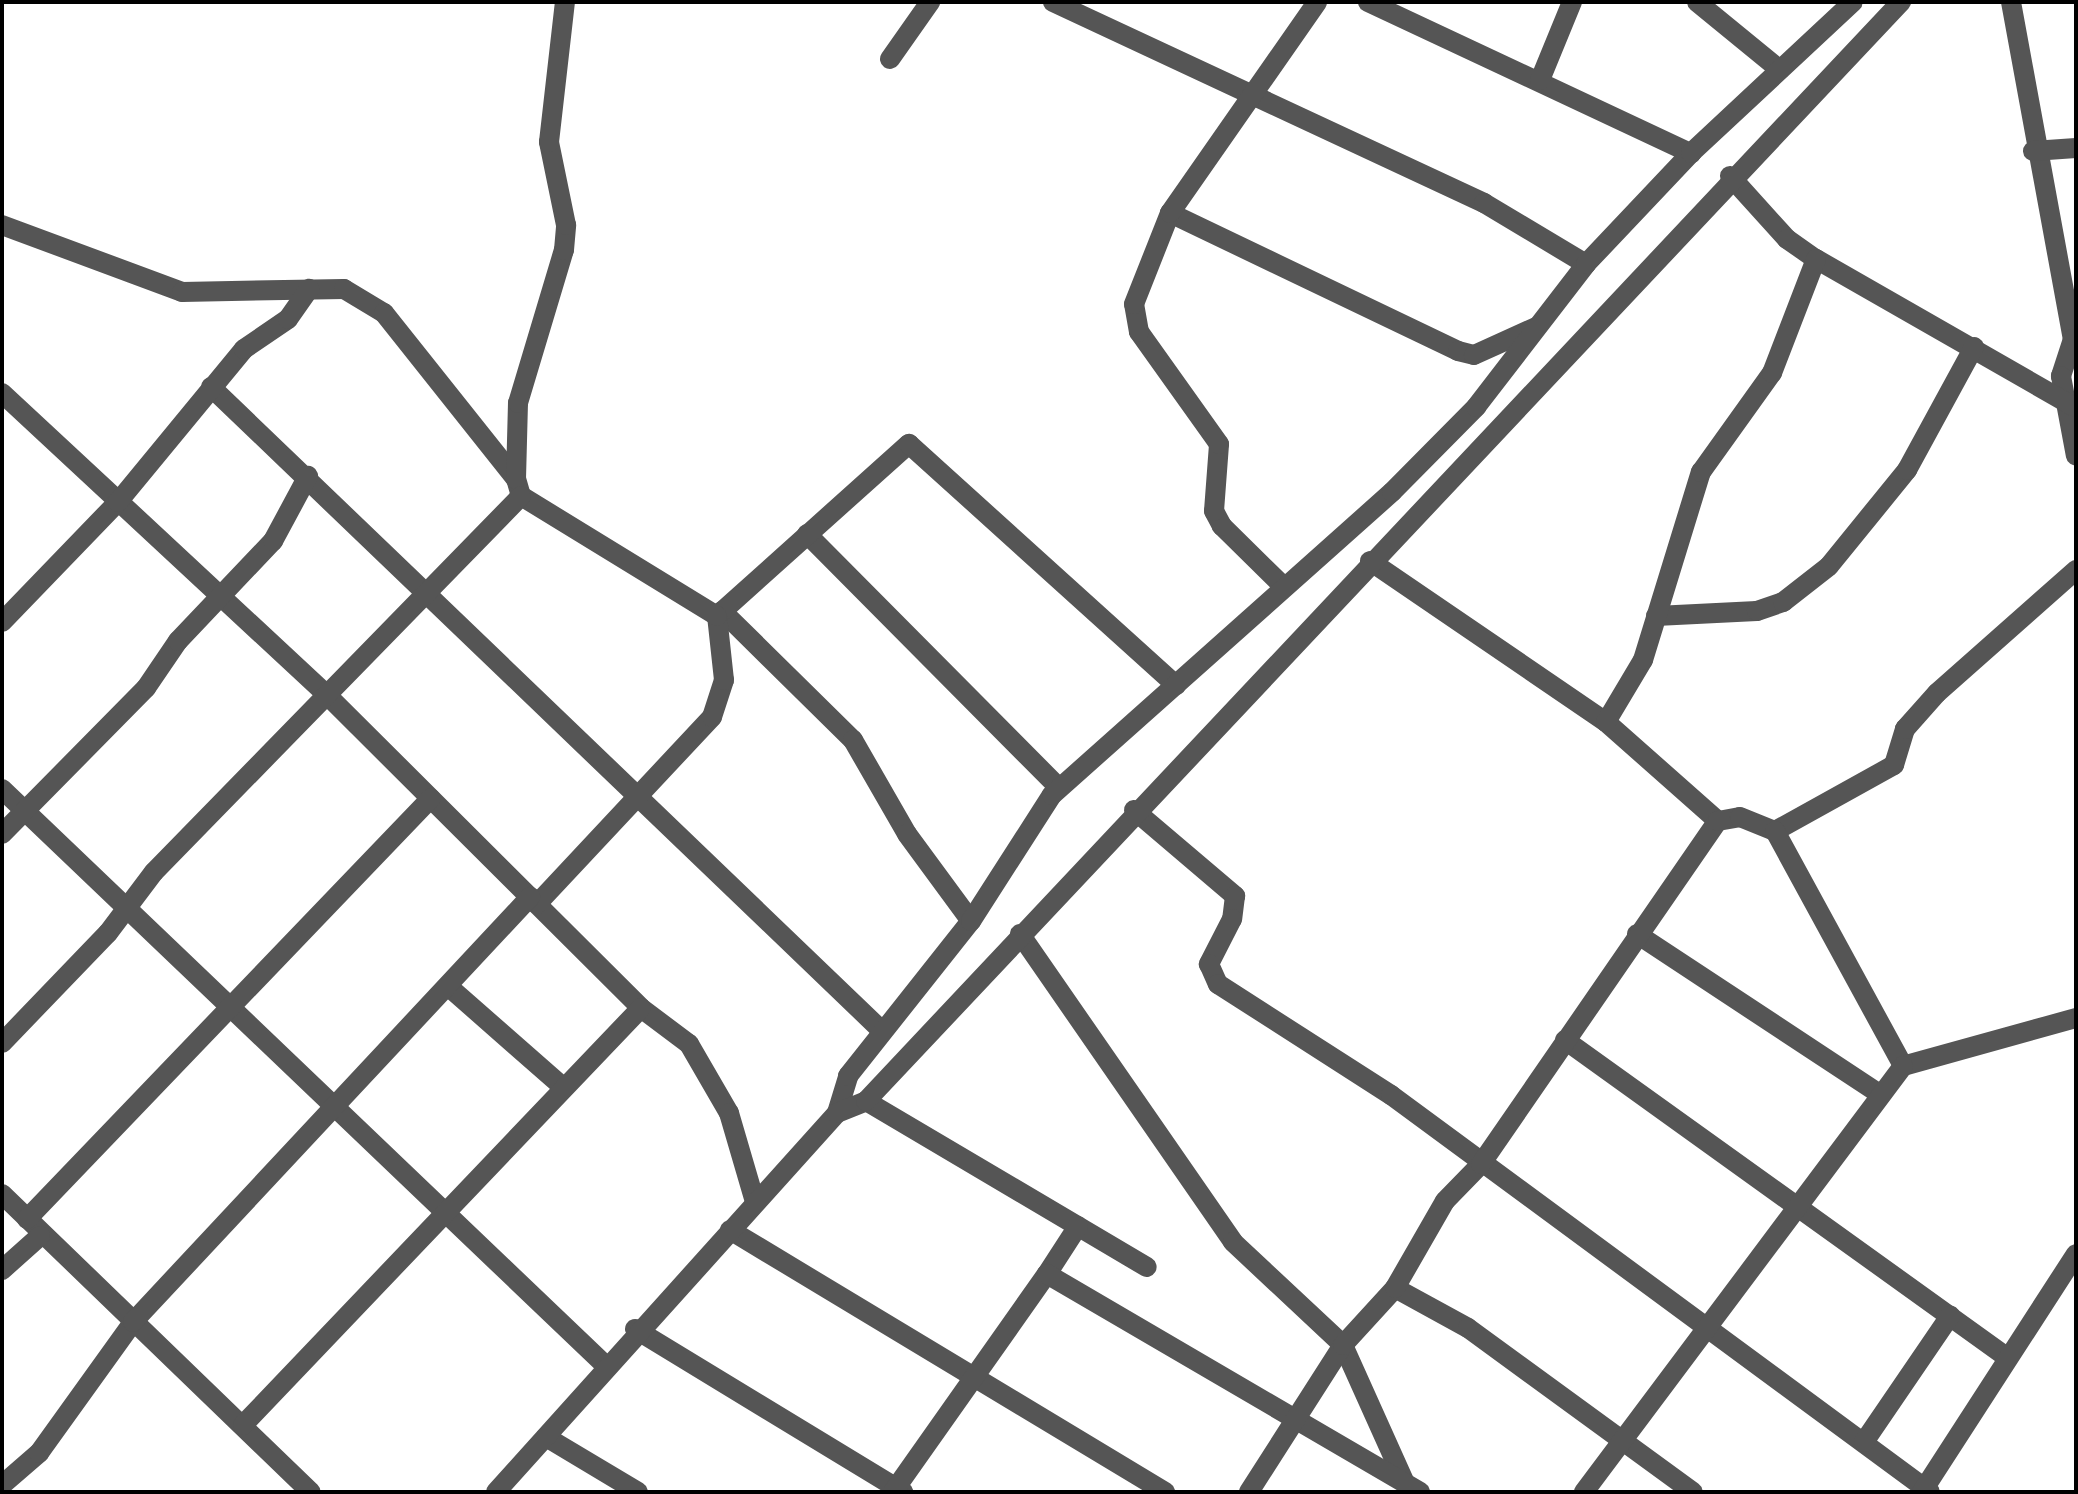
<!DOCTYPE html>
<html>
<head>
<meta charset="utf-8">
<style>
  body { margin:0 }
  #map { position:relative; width:2078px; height:1494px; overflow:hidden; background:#fff; font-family:"Noto Sans",sans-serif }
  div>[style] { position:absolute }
  .minor>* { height:20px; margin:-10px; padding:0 10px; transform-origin:10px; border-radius:10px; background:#555 }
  span { translate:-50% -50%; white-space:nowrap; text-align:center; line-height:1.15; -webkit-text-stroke:6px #fff; paint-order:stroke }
  .frame { position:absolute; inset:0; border:4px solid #000; pointer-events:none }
</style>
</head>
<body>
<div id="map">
  <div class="minor">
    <i style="left:1053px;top:2px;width:476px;rotate:25deg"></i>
    <i style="left:1484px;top:203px;width:119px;rotate:30.9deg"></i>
    <i style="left:1368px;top:2px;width:357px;rotate:25.1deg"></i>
    <i style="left:1697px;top:2px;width:107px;rotate:39.3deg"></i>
    <i style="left:2011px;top:2px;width:343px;rotate:79.6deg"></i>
    <i style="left:2073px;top:339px;width:39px;rotate:108deg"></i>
    <i style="left:2061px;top:376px;width:81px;rotate:79.4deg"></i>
    <i style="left:890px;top:59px;width:70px;rotate:-54.9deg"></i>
    <i style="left:1540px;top:80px;width:84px;rotate:-67.7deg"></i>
    <i style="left:2033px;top:151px;width:43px;rotate:-4deg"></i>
    <i style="left:1730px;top:176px;width:85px;rotate:47.9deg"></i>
    <i style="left:1787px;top:239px;width:35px;rotate:35deg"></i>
    <i style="left:1816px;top:259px;width:297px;rotate:29.8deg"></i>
    <i style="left:1170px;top:213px;width:319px;rotate:25.6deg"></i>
    <i style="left:1458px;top:351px;width:16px;rotate:14deg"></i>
    <i style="left:1474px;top:355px;width:68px;rotate:-24.3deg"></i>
    <i style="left:2px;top:225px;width:192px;rotate:20.4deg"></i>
    <i style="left:182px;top:292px;width:162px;rotate:-1.1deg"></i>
    <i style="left:344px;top:289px;width:47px;rotate:31deg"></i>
    <i style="left:384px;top:313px;width:212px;rotate:51.5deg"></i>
    <i style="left:211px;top:387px;width:930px;rotate:43.82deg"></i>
    <i style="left:2px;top:393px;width:444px;rotate:42.9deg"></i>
    <i style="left:327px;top:695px;width:443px;rotate:44.9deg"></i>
    <i style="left:641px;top:1008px;width:60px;rotate:36.9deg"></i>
    <i style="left:689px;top:1044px;width:80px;rotate:59.9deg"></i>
    <i style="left:729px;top:1113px;width:93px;rotate:73.7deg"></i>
    <i style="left:807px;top:534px;width:358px;rotate:45.2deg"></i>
    <i style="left:1370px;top:561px;width:286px;rotate:34.3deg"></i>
    <i style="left:1606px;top:722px;width:149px;rotate:41.5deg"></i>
    <i style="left:1283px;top:586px;width:86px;rotate:-135.5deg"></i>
    <i style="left:1222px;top:526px;width:17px;rotate:-118deg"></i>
    <i style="left:1214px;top:511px;width:67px;rotate:-85.7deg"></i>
    <i style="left:1219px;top:444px;width:138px;rotate:-125.5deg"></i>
    <i style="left:1139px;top:332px;width:28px;rotate:-100deg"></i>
    <i style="left:1134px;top:304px;width:98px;rotate:-68.4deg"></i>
    <i style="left:1170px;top:213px;width:257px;rotate:-55.1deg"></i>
    <i style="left:722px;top:611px;width:184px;rotate:44.6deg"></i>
    <i style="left:853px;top:740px;width:108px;rotate:60.1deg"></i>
    <i style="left:907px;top:834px;width:108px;rotate:53.7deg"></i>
    <i style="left:717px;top:616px;width:258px;rotate:-41.9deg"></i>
    <i style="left:909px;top:444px;width:360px;rotate:42.1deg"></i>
    <i style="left:1656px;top:616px;width:101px;rotate:-2.8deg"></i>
    <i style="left:1757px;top:611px;width:28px;rotate:-19deg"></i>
    <i style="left:1783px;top:602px;width:58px;rotate:-38deg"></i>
    <i style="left:1829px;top:566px;width:124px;rotate:-50.9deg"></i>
    <i style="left:1907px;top:470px;width:140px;rotate:-61.4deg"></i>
    <i style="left:2px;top:622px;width:167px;rotate:-46deg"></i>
    <i style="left:118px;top:502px;width:198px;rotate:-50.5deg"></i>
    <i style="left:244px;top:349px;width:53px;rotate:-34.3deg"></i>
    <i style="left:288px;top:319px;width:37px;rotate:-55deg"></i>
    <i style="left:1606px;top:722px;width:72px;rotate:-59.2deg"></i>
    <i style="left:1643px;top:660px;width:197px;rotate:-72.9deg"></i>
    <i style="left:1701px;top:472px;width:122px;rotate:-54.4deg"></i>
    <i style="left:1772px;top:373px;width:122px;rotate:-68.9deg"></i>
    <i style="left:2px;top:789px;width:834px;rotate:43.69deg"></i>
    <i style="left:1134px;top:810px;width:133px;rotate:40.4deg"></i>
    <i style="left:1235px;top:896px;width:23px;rotate:97deg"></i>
    <i style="left:1232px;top:919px;width:51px;rotate:117.1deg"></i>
    <i style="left:1209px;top:964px;width:22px;rotate:66deg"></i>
    <i style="left:1218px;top:984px;width:206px;rotate:32.7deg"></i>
    <i style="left:1391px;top:1095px;width:669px;rotate:36.37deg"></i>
    <i style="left:1775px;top:831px;width:136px;rotate:-29deg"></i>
    <i style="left:1894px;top:765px;width:38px;rotate:-73deg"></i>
    <i style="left:1905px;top:729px;width:48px;rotate:-48.4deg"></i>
    <i style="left:1937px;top:693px;width:186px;rotate:-41.5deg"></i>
    <i style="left:2px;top:834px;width:205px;rotate:-45.4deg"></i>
    <i style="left:146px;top:688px;width:57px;rotate:-55.8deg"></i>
    <i style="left:178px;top:641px;width:138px;rotate:-46.5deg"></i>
    <i style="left:273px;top:541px;width:74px;rotate:-61.7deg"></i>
    <i style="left:537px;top:904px;width:256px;rotate:-46.9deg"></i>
    <i style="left:712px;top:717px;width:39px;rotate:-72deg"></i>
    <i style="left:724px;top:680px;width:64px;rotate:-96.2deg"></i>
    <i style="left:717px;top:616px;width:230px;rotate:-148.5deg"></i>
    <i style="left:521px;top:496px;width:18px;rotate:-106deg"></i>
    <i style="left:516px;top:479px;width:76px;rotate:-88.5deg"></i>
    <i style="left:518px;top:403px;width:160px;rotate:-73.3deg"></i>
    <i style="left:564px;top:250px;width:25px;rotate:-85deg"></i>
    <i style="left:566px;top:225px;width:85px;rotate:-101.6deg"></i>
    <i style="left:549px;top:142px;width:141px;rotate:-83.5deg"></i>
    <i style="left:1020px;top:934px;width:374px;rotate:55.3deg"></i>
    <i style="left:1233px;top:1242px;width:151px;rotate:43.1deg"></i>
    <i style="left:1343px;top:1345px;width:151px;rotate:65.8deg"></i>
    <i style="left:1637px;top:934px;width:287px;rotate:33.4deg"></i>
    <i style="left:449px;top:987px;width:152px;rotate:41.3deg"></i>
    <i style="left:1565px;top:1040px;width:545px;rotate:35.67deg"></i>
    <i style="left:2px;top:1043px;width:153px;rotate:-46.1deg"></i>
    <i style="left:108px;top:933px;width:76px;rotate:-53deg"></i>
    <i style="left:154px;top:872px;width:525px;rotate:-45.69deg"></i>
    <i style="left:866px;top:1101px;width:326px;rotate:30.6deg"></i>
    <i style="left:837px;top:1113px;width:39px;rotate:-73deg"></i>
    <i style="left:848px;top:1076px;width:198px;rotate:-51.6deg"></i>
    <i style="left:971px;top:921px;width:150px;rotate:-57.3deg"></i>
    <i style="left:1052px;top:795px;width:455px;rotate:-41.7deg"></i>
    <i style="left:1392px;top:492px;width:120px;rotate:-45.3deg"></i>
    <i style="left:1476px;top:407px;width:180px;rotate:-52.4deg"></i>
    <i style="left:1586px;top:264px;width:153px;rotate:-46.6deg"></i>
    <i style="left:1691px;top:153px;width:221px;rotate:-43deg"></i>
    <i style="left:2px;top:1194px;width:429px;rotate:44deg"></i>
    <i style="left:27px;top:1219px;width:583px;rotate:-46.18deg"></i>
    <i style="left:730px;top:1230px;width:508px;rotate:31.06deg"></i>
    <i style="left:2px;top:1270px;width:51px;rotate:-41.8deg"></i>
    <i style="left:1047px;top:1274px;width:57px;rotate:-57.1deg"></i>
    <i style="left:1395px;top:1288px;width:83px;rotate:28.7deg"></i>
    <i style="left:1468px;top:1328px;width:278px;rotate:36.1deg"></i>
    <i style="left:635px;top:1329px;width:314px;rotate:31.3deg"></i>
    <i style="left:243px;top:1425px;width:576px;rotate:-46.34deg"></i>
    <i style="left:546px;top:1437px;width:107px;rotate:30.9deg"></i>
    <i style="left:1864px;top:1442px;width:153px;rotate:-55.7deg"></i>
    <i style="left:2px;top:1485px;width:49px;rotate:-40.9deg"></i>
    <i style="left:39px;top:1453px;width:161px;rotate:-54.3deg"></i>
    <i style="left:133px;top:1322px;width:582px;rotate:-46.95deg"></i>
    <i style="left:496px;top:1492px;width:510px;rotate:-48.02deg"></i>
    <i style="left:837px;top:1113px;width:31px;rotate:-22deg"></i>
    <i style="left:866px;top:1101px;width:1510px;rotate:-46.72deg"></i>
    <i style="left:893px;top:1492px;width:267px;rotate:-54.8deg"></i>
    <i style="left:1047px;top:1274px;width:432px;rotate:30.3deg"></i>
    <i style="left:1249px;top:1492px;width:174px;rotate:-57.4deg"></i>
    <i style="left:1343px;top:1345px;width:77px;rotate:-47.6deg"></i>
    <i style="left:1395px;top:1288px;width:100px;rotate:-60.1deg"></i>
    <i style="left:1445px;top:1201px;width:52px;rotate:-45.8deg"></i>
    <i style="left:1481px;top:1164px;width:417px;rotate:-55.4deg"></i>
    <i style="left:1718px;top:821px;width:22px;rotate:-10deg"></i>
    <i style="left:1740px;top:817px;width:38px;rotate:22deg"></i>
    <i style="left:1775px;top:831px;width:268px;rotate:61.4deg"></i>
    <i style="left:1903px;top:1066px;width:180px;rotate:-15.5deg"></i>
    <i style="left:1584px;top:1492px;width:532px;rotate:-53.17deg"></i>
    <i style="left:1922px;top:1492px;width:283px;rotate:-57.1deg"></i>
  </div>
  <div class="frame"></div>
</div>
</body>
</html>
